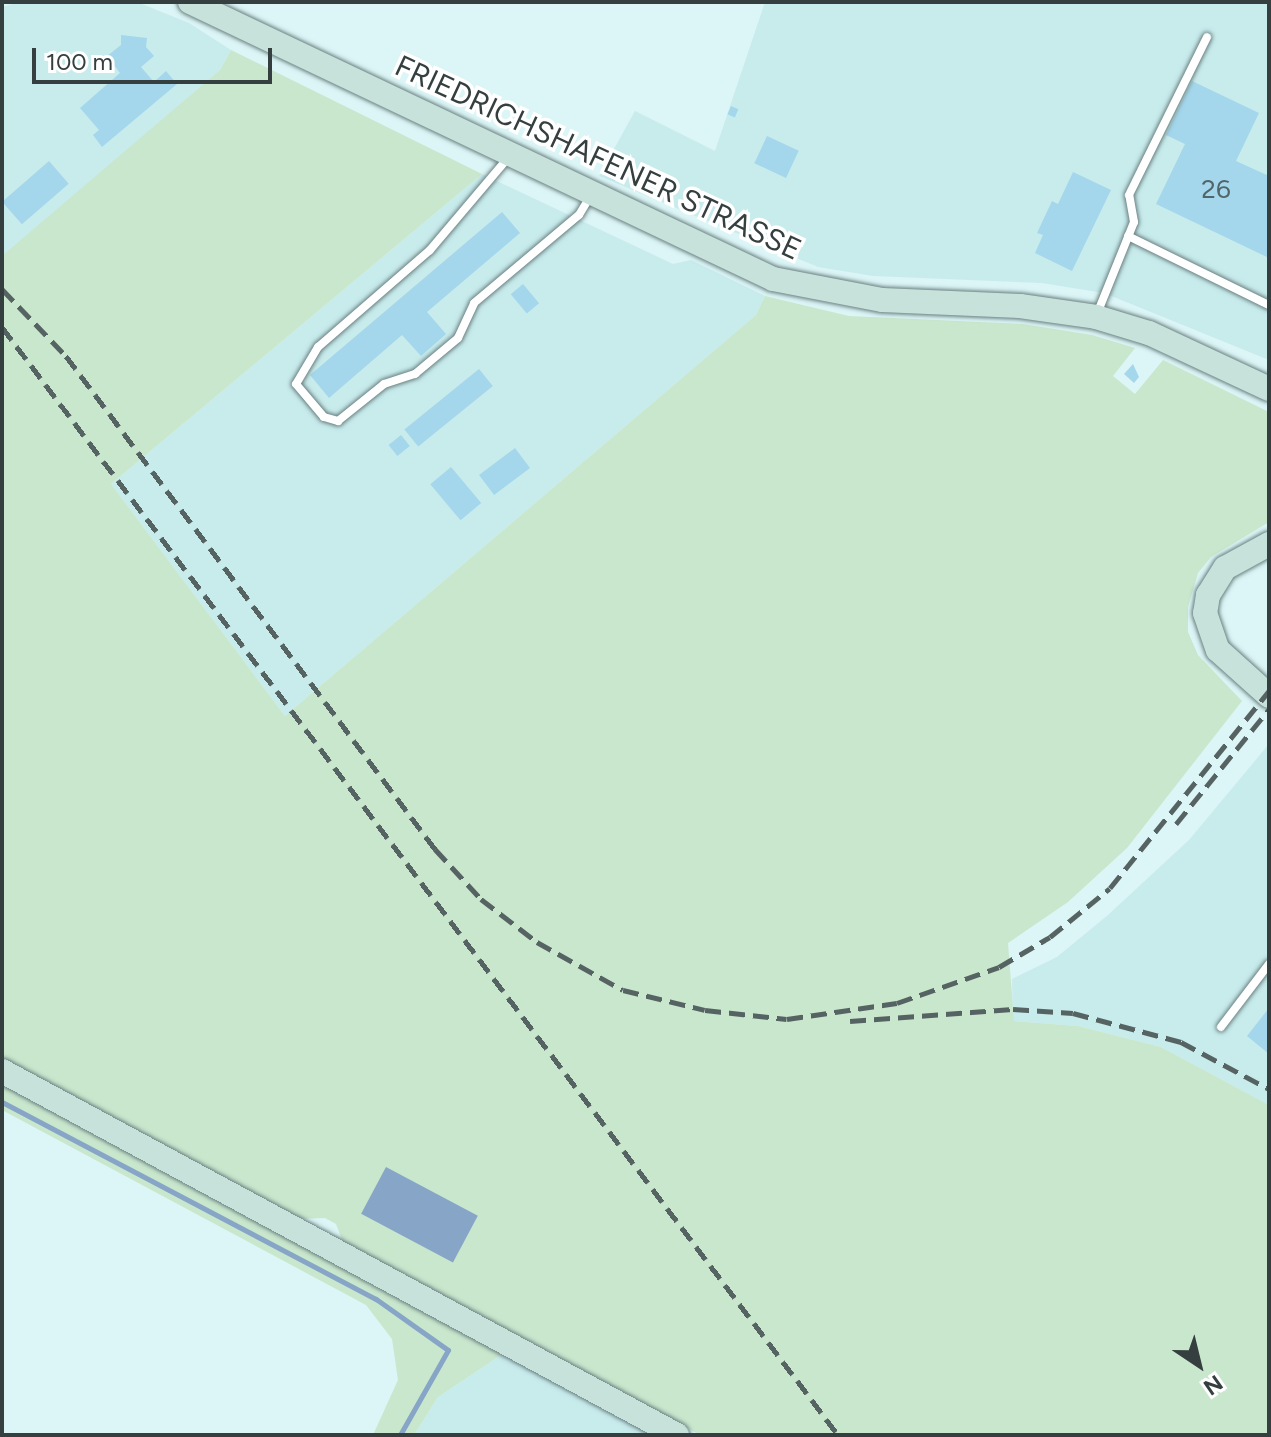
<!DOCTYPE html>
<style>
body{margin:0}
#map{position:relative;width:1271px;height:1437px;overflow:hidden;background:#dcf5f6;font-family:Figtree,sans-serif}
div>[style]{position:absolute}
.built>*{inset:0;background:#c8ebec}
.green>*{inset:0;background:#c9e7cd}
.water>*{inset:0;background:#86a5c7;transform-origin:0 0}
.stream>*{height:5px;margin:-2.5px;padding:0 2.5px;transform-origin:2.5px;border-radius:2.5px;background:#86a5c7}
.building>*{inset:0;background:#a4d7ec;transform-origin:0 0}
.roads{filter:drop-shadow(0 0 2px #6a8081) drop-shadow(0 0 2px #6a8081)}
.lane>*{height:8px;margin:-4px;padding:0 4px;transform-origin:4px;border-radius:4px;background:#fff}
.secondary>*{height:24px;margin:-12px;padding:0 12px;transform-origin:12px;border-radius:12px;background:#c7e2db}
.rail>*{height:5px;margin-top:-2.5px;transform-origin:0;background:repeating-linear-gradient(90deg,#566363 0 16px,transparent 0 24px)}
span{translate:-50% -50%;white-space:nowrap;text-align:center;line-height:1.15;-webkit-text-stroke:7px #fff;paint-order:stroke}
.number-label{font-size:26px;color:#51656a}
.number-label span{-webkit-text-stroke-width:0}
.street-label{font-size:30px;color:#353f3f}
.frame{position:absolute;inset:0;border:4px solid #353f3f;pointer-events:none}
.north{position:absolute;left:1159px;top:1325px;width:80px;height:80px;-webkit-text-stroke:6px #fff;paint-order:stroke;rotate:145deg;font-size:22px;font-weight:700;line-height:32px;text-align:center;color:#353f3f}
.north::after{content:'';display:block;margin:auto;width:28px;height:36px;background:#353f3f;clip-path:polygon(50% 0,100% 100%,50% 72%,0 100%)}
.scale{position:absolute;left:32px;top:48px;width:240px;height:36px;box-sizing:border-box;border:4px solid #353f3f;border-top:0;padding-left:10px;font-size:24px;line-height:28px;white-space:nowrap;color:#353f3f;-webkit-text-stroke:6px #fff;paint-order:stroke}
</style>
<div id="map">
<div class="built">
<i style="clip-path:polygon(20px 2px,137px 2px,189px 23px,231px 50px,220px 70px,4px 259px,2px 7px)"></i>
<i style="clip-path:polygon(765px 2px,1269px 2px,1269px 360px,1104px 293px,1042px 283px,873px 276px,818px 267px,599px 176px,635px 111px,715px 151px)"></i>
<i style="clip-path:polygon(482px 174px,673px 264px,691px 260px,765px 296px,756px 315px,285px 716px,111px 484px)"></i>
<i style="clip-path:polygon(1269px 744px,1269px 1105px,1161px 1047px,1078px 1026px,1013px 1021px,1012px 979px,1057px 957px,1108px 915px,1189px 840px)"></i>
<i style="clip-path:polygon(507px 1351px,665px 1435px,414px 1435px,438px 1397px)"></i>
</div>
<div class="green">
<i style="clip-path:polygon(231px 50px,482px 174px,111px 484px,285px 716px,756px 315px,765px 296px,849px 316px,1023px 324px,1092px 335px,1135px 348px,1113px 376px,1135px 394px,1163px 360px,1269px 412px,1269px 522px,1211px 557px,1198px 573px,1188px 607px,1188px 632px,1198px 655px,1242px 701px,1127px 848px,1068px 902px,1008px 943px,1014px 1021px,1078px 1026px,1161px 1047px,1269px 1105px,1269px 1435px,700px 1435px,344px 1245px,336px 1224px,325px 1218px,296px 1219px,2px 1061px,2px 256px,220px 70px)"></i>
<i style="clip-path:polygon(2px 1082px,507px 1351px,438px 1397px,414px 1435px,373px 1435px,398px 1380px,392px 1339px,366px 1305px,2px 1110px)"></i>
</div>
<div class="water">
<i style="left:386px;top:1167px;width:104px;height:53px;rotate:28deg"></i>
</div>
<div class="stream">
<i style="left:2px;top:1102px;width:423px;rotate:27.8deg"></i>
<i style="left:376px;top:1299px;width:88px;rotate:35.3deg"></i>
<i style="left:448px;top:1350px;width:98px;rotate:119.5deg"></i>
</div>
<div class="building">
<i style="clip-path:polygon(121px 35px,147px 38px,146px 47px,154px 56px,141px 67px,154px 82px,166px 71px,177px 84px,102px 147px,93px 135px,99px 130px,80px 108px,120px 73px,107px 56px,121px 45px)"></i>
<i style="clip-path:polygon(1192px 81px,1259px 113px,1236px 161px,1269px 176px,1269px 258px,1156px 204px,1185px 144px,1166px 135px)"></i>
<i style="left:731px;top:106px;width:8px;height:9px;rotate:23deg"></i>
<i style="left:767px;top:136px;width:35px;height:30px;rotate:25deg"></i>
<i style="left:49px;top:161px;width:30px;height:62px;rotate:49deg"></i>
<i style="left:607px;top:169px;width:13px;height:7px;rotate:27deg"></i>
<i style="clip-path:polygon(1073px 172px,1111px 190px,1072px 271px,1035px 253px,1043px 235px,1037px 233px,1052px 201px,1058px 204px)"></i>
<i style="clip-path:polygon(502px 212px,520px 233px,427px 312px,446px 334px,421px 356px,402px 335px,329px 398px,310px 375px)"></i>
<i style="left:523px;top:284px;width:25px;height:16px;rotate:50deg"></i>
<i style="clip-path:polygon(1133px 364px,1139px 377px,1134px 383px,1124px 374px)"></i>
<i style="left:479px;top:369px;width:22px;height:96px;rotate:51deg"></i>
<i style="left:401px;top:435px;width:14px;height:16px;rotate:51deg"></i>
<i style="left:515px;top:448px;width:25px;height:45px;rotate:53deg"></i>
<i style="left:451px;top:467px;width:47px;height:27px;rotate:50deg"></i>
<i style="clip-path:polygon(1269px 1008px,1269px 1054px,1247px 1036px)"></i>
</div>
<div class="roads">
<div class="lane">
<i style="left:508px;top:158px;width:121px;rotate:130.3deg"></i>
<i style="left:430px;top:250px;width:148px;rotate:139.1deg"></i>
<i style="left:318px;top:347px;width:43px;rotate:120.7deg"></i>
<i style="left:296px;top:384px;width:43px;rotate:49.7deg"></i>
<i style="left:324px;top:417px;width:15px;rotate:16deg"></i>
<i style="left:338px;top:421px;width:59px;rotate:-38.8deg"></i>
<i style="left:384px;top:384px;width:33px;rotate:-18deg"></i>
<i style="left:415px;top:374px;width:56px;rotate:-39.9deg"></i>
<i style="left:458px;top:338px;width:38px;rotate:-65deg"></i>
<i style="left:474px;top:303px;width:137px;rotate:-40deg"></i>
<i style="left:579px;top:215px;width:21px;rotate:-59deg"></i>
<i style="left:1128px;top:236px;width:157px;rotate:26.1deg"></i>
<i style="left:1097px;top:314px;width:99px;rotate:-68.1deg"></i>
<i style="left:1134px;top:222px;width:27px;rotate:-100deg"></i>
<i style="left:1129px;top:195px;width:176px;rotate:-63.7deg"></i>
<i style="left:1221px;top:1027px;width:79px;rotate:-52.7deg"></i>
</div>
<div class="secondary">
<i style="left:190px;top:2px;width:645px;rotate:25.41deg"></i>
<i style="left:773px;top:279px;width:111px;rotate:10.9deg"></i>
<i style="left:882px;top:300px;width:138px;rotate:2.5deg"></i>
<i style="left:1020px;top:306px;width:77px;rotate:8.2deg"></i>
<i style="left:1096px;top:317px;width:55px;rotate:16.8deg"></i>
<i style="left:1149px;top:333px;width:132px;rotate:25deg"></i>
<i style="left:1269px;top:544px;width:50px;rotate:151.4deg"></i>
<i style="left:1225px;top:568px;width:32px;rotate:122deg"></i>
<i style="left:1208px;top:595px;width:18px;rotate:99deg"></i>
<i style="left:1205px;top:613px;width:39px;rotate:71deg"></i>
<i style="left:1218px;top:650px;width:69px;rotate:42deg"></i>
<i style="left:2px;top:1071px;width:767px;rotate:28.34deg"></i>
</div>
</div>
<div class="rail">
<i style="left:2px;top:289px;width:93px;rotate:46.3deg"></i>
<i style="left:66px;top:356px;width:616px;rotate:53.19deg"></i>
<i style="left:435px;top:849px;width:68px;rotate:47.4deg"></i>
<i style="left:481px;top:899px;width:71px;rotate:37.5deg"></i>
<i style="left:537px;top:942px;width:98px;rotate:29.2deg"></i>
<i style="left:623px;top:990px;width:84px;rotate:13.7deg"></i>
<i style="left:705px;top:1010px;width:82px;rotate:6.3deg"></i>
<i style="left:787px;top:1019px;width:111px;rotate:-8.3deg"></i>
<i style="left:897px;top:1003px;width:108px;rotate:-19.4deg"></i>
<i style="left:999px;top:967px;width:59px;rotate:-30.5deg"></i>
<i style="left:1050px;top:937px;width:77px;rotate:-39.2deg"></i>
<i style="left:1110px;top:888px;width:253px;rotate:-51.1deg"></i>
<i style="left:2px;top:327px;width:1388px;rotate:52.96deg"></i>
<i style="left:1176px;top:824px;width:148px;rotate:-51deg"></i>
<i style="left:850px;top:1021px;width:163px;rotate:-4.2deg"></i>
<i style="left:1013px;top:1009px;width:60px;rotate:3.8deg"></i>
<i style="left:1073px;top:1013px;width:112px;rotate:15deg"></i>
<i style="left:1181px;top:1042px;width:100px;rotate:28.1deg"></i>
</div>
<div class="number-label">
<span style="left:1216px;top:190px">26</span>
</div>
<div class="street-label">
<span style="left:598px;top:158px;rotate:25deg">FRIEDRICHSHAFENER STRASSE</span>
</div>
<div class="frame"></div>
<div class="north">N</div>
<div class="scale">100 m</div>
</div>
